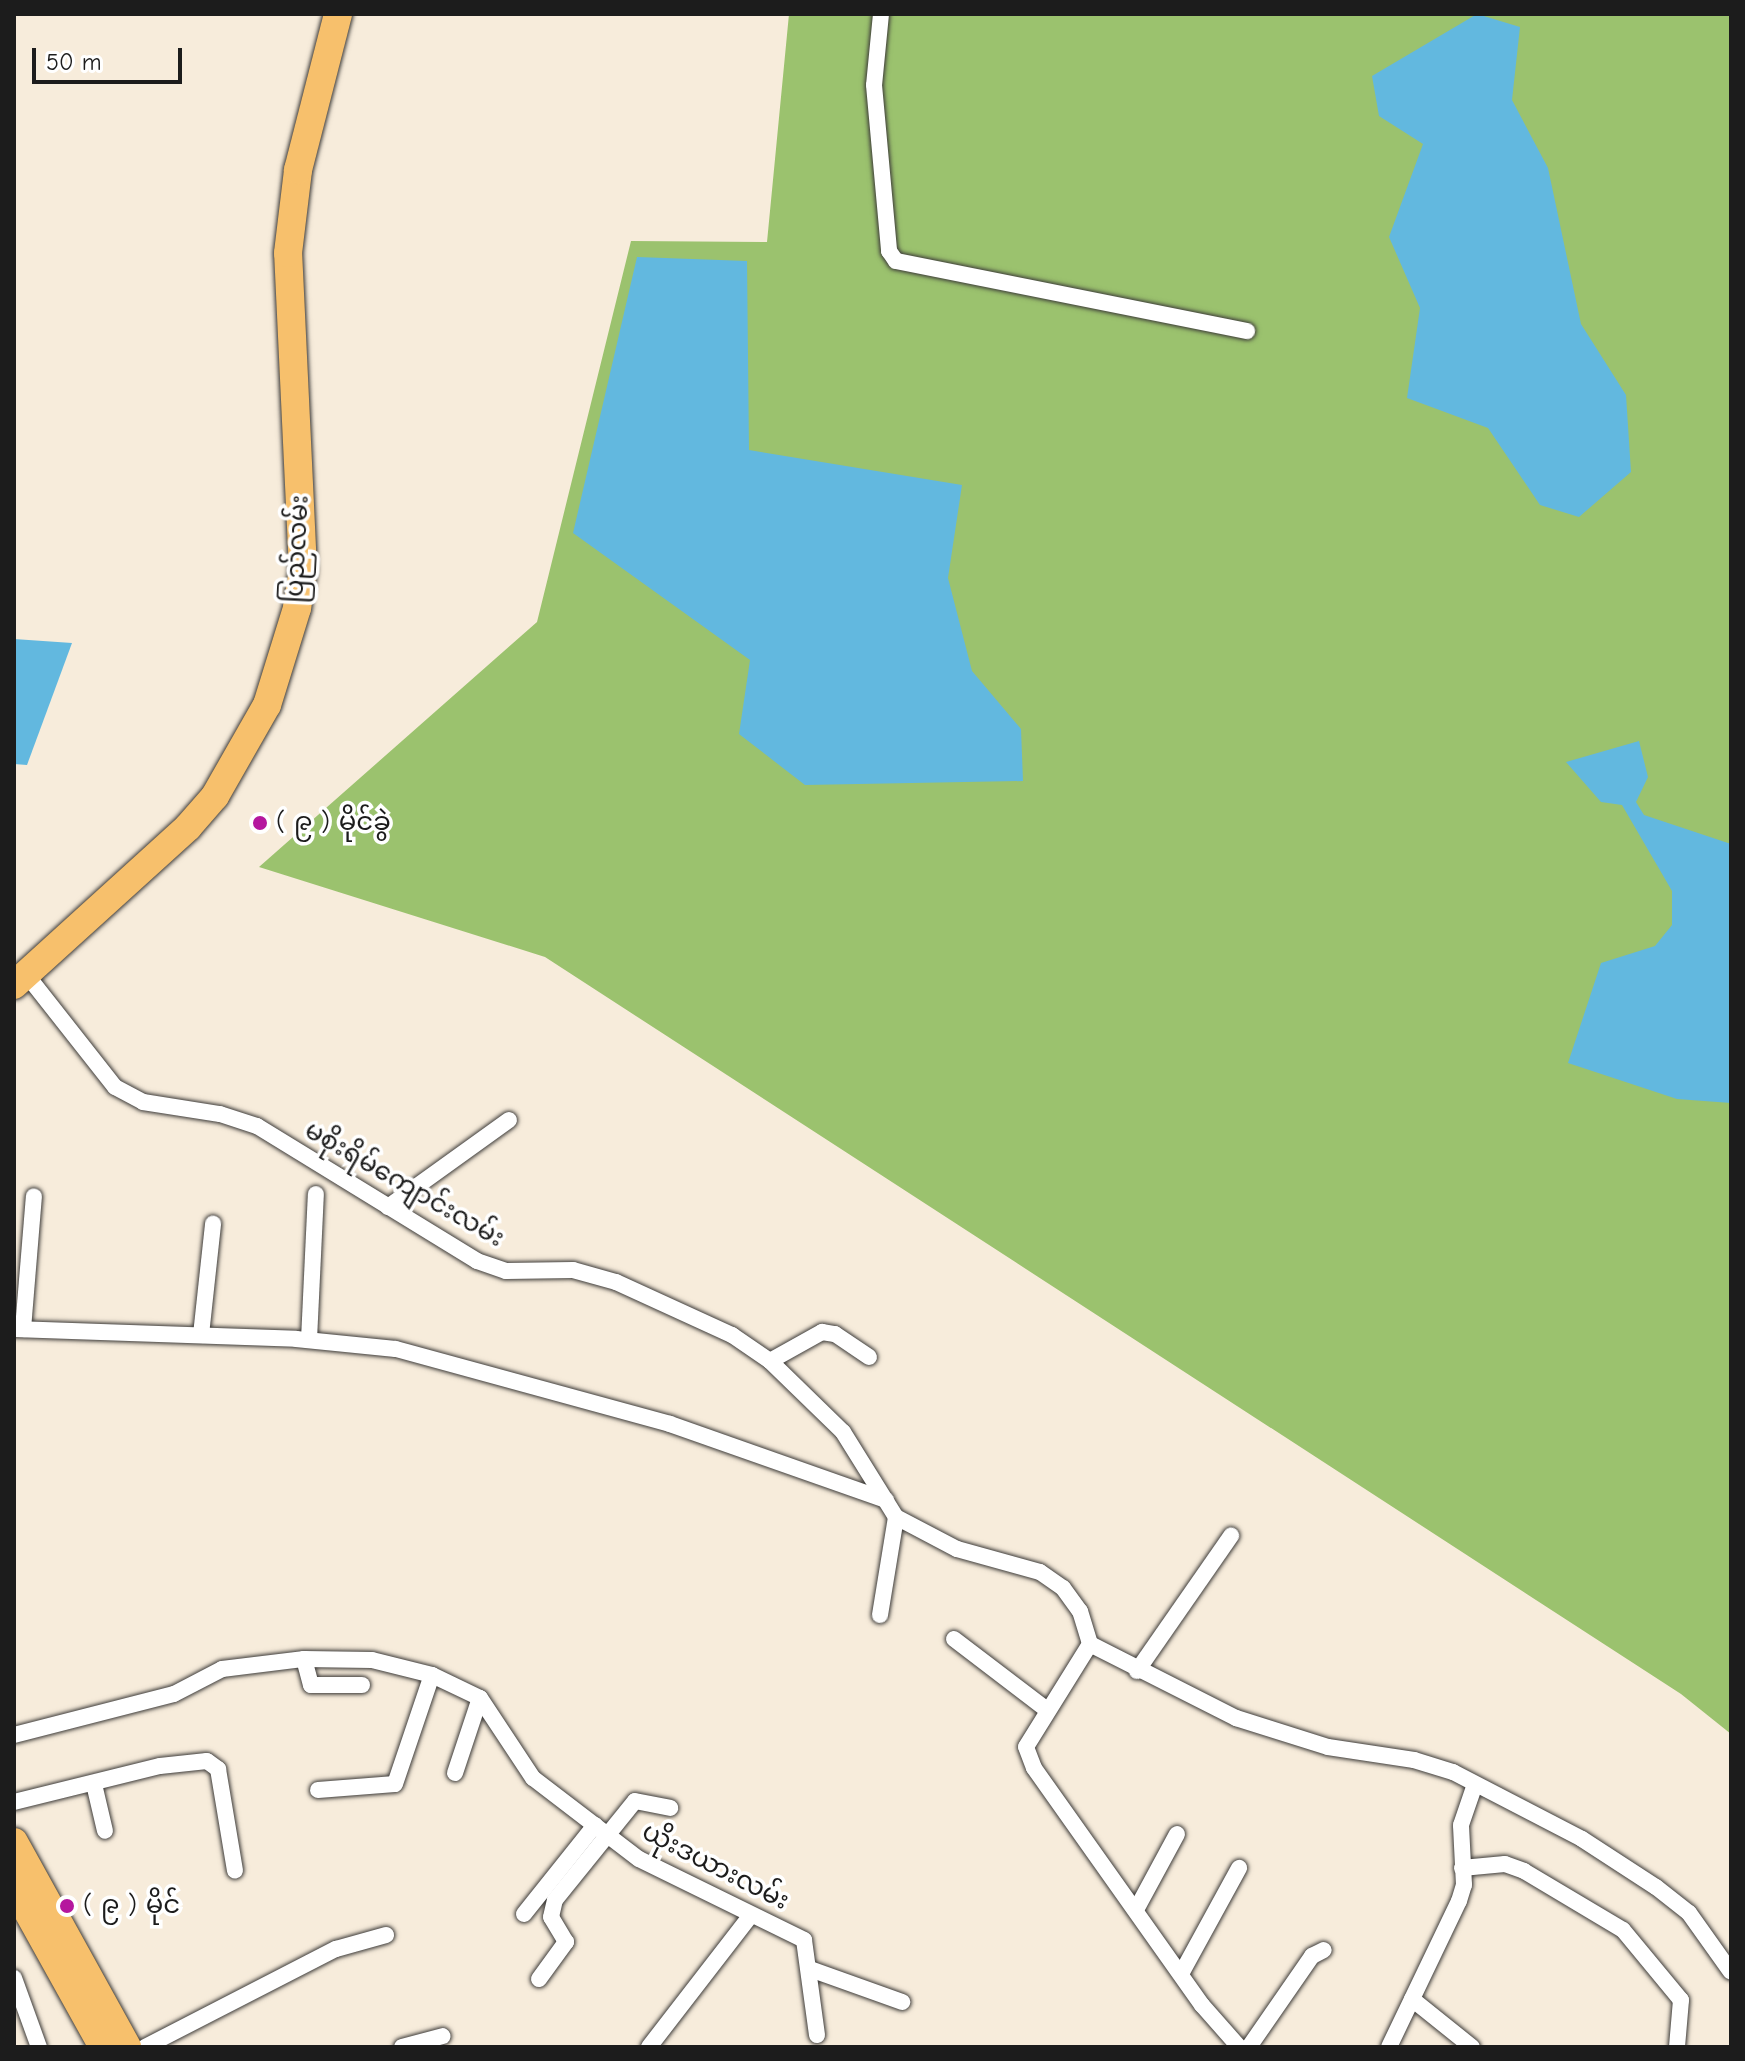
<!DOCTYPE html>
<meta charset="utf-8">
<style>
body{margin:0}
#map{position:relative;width:1745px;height:2061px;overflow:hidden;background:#f7ecdb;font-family:"Comic Neue","Noto Sans Myanmar",sans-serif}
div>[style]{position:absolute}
.green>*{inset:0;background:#9bc26e}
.water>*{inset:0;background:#62b8df}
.roads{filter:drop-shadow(0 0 2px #3d3b39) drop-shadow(0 0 2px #3d3b39)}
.minor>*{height:16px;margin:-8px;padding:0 8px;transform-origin:8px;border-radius:8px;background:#fff}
.trunk>*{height:28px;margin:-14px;padding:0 14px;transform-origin:14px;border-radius:14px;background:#f7c06c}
.dots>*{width:22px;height:22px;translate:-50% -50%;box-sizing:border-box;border:4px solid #fff;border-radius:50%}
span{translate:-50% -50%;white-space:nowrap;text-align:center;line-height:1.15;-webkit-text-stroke:7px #fff;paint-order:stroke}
.street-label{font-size:26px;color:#1c1c1c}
.poi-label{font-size:26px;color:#1c1c1c}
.left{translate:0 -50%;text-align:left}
.frame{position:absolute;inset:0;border:16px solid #1c1c1c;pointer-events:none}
.scale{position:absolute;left:32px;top:48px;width:150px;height:36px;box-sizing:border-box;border:4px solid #1c1c1c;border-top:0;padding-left:10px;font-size:24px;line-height:28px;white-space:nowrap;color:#1c1c1c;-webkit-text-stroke:6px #fff;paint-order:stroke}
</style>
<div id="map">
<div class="green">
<i style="clip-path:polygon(789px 14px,1731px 14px,1731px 1734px,1681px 1694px,545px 957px,259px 867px,537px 622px,631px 241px,767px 242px)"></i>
</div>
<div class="water">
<i style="clip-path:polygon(1477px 14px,1520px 27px,1512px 100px,1548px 168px,1581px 324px,1626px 395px,1631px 472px,1579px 517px,1540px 505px,1488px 428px,1407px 398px,1420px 308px,1389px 237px,1423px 144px,1379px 116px,1372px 76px)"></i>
<i style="clip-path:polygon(637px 257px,747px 261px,749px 450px,962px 485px,948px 578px,972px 671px,1021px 729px,1023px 781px,805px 785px,739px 734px,750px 660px,573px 533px)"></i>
<i style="clip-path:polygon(14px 639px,72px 643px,27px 765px,14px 764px)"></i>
<i style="clip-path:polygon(1639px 741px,1648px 777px,1636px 802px,1644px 815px,1731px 844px,1731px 1103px,1677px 1099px,1568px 1063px,1601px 963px,1655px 946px,1672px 925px,1672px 891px,1622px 805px,1601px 802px,1566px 762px)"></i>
</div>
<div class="roads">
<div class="minor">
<i style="left:881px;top:14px;width:71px;rotate:95.6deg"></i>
<i style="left:874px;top:85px;width:167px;rotate:84.8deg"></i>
<i style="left:889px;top:251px;width:12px;rotate:55deg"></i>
<i style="left:896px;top:261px;width:358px;rotate:11.3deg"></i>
<i style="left:26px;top:974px;width:144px;rotate:51.8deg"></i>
<i style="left:115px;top:1087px;width:32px;rotate:28deg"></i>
<i style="left:143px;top:1102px;width:78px;rotate:8.9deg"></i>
<i style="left:220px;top:1114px;width:39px;rotate:18deg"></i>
<i style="left:257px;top:1126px;width:258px;rotate:31.5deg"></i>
<i style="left:477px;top:1261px;width:31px;rotate:19deg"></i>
<i style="left:506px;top:1271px;width:67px;rotate:-0.9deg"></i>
<i style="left:573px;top:1270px;width:45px;rotate:15.6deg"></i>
<i style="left:616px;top:1282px;width:128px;rotate:24.6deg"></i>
<i style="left:732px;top:1335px;width:46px;rotate:34.4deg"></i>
<i style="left:770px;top:1361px;width:102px;rotate:44.2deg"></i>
<i style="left:843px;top:1432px;width:100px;rotate:58.1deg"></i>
<i style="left:896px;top:1517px;width:69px;rotate:27.7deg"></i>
<i style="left:957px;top:1549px;width:86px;rotate:15.5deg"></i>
<i style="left:1040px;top:1572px;width:28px;rotate:35deg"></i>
<i style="left:1063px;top:1588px;width:29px;rotate:54deg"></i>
<i style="left:1080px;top:1611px;width:34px;rotate:73deg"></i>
<i style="left:1090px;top:1644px;width:164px;rotate:26.9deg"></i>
<i style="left:1236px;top:1718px;width:96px;rotate:17.5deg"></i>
<i style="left:1328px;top:1747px;width:87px;rotate:8.6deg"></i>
<i style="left:1414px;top:1760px;width:41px;rotate:17.1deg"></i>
<i style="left:1453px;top:1772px;width:145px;rotate:27.4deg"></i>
<i style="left:1582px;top:1839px;width:88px;rotate:33deg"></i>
<i style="left:1656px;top:1887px;width:42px;rotate:38.2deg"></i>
<i style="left:1689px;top:1913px;width:72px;rotate:54.6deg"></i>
<i style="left:388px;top:1207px;width:149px;rotate:-35.7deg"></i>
<i style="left:14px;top:1329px;width:282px;rotate:2deg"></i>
<i style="left:296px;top:1339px;width:100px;rotate:5.7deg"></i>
<i style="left:396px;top:1349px;width:284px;rotate:15.3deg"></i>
<i style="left:670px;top:1424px;width:229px;rotate:19.4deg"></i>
<i style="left:23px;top:1329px;width:133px;rotate:-85.3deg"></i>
<i style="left:201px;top:1335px;width:112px;rotate:-83.8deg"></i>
<i style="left:309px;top:1340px;width:146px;rotate:-87.3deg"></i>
<i style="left:770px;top:1361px;width:60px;rotate:-29.1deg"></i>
<i style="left:822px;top:1332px;width:13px;rotate:9deg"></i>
<i style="left:835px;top:1334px;width:41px;rotate:34.1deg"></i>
<i style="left:880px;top:1615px;width:99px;rotate:-80.7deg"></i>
<i style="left:954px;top:1639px;width:116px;rotate:37.3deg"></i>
<i style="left:1090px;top:1644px;width:121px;rotate:121.9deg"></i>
<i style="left:1026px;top:1747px;width:22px;rotate:69deg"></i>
<i style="left:1034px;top:1768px;width:291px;rotate:54.7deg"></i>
<i style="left:1202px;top:2005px;width:56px;rotate:48.6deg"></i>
<i style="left:304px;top:1659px;width:27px;rotate:75deg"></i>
<i style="left:311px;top:1685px;width:51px"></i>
<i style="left:1137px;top:1671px;width:165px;rotate:-55.2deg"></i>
<i style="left:14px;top:1735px;width:165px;rotate:-14.4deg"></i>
<i style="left:174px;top:1694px;width:54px;rotate:-27.5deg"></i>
<i style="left:222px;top:1669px;width:83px;rotate:-7deg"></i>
<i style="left:304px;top:1659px;width:68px;rotate:0.8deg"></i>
<i style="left:372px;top:1660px;width:62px;rotate:14deg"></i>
<i style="left:432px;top:1675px;width:53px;rotate:25.6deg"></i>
<i style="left:480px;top:1698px;width:96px;rotate:56.5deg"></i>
<i style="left:533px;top:1778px;width:133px;rotate:37.4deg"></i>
<i style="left:639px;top:1859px;width:184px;rotate:26.1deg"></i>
<i style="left:804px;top:1940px;width:96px;rotate:82.2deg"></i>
<i style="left:455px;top:1773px;width:79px;rotate:-71.6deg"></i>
<i style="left:94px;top:1784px;width:48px;rotate:76.8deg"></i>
<i style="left:318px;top:1790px;width:77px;rotate:-4.5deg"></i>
<i style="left:395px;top:1784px;width:115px;rotate:-71.3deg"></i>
<i style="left:14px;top:1802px;width:150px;rotate:-13.9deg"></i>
<i style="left:160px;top:1766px;width:47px;rotate:-6.1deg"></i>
<i style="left:207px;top:1761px;width:14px;rotate:36deg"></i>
<i style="left:218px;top:1769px;width:103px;rotate:80.5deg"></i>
<i style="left:1462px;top:1868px;width:43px;rotate:-5.3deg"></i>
<i style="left:1505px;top:1864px;width:20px;rotate:20deg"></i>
<i style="left:1524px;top:1871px;width:115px;rotate:30.8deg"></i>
<i style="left:1623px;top:1930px;width:91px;rotate:50.4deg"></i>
<i style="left:1681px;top:2000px;width:47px;rotate:94.9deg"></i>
<i style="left:1137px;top:1908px;width:84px;rotate:-61.6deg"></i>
<i style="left:524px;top:1914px;width:114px;rotate:-51.4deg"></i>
<i style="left:810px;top:1969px;width:98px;rotate:19.7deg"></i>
<i style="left:1181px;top:1974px;width:121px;rotate:-61.3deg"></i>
<i style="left:14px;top:1978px;width:73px;rotate:70.1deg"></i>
<i style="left:539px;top:1979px;width:46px;rotate:-53.9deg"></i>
<i style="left:566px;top:1942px;width:29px;rotate:-121deg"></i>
<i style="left:551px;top:1917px;width:17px;rotate:-77deg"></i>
<i style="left:555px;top:1900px;width:127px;rotate:-51.1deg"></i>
<i style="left:635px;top:1801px;width:36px;rotate:11deg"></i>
<i style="left:1412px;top:1999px;width:77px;rotate:38.7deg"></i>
<i style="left:145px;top:2047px;width:215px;rotate:-27.2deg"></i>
<i style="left:336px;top:1949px;width:52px;rotate:-15.6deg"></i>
<i style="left:402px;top:2047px;width:42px;rotate:-15deg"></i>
<i style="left:649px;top:2047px;width:167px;rotate:-52.3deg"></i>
<i style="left:1249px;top:2047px;width:111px;rotate:-55.3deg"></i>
<i style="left:1312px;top:1956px;width:13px;rotate:-27deg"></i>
<i style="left:1389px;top:2047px;width:162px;rotate:-64.4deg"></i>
<i style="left:1459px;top:1901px;width:17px;rotate:-73deg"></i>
<i style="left:1464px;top:1885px;width:60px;rotate:-92.9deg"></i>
<i style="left:1461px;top:1825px;width:43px;rotate:-71.1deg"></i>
</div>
<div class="trunk">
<i style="left:14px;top:985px;width:235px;rotate:-42.2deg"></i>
<i style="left:188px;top:827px;width:41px;rotate:-48.9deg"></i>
<i style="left:215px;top:796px;width:105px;rotate:-60.3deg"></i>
<i style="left:267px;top:705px;width:102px;rotate:-72.8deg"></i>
<i style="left:297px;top:608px;width:39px;rotate:-81deg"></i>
<i style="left:303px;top:569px;width:316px;rotate:-92.7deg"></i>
<i style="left:288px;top:253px;width:84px;rotate:-83.1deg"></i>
<i style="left:298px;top:170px;width:161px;rotate:-75.6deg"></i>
<i style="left:14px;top:1842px;width:234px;rotate:61.1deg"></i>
<i style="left:14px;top:1887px;width:183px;rotate:60.9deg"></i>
</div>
</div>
<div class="dots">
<i style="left:260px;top:823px;background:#b5179e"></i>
<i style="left:67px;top:1906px;background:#b5179e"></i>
</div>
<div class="street-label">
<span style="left:298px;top:549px;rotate:-87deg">ပြည်လမ်း</span>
<span style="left:404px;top:1185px;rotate:30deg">မစိုးရိမ်ကျောင်းလမ်း</span>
<span style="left:715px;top:1867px;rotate:27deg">ယိုးဒယားလမ်း</span>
</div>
<div class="poi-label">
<span class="left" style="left:276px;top:823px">( ၉ ) မိုင်ခွဲ</span>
<span class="left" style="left:83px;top:1906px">( ၉ ) မိုင်</span>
</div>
<div class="frame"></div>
<div class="scale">50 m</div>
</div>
